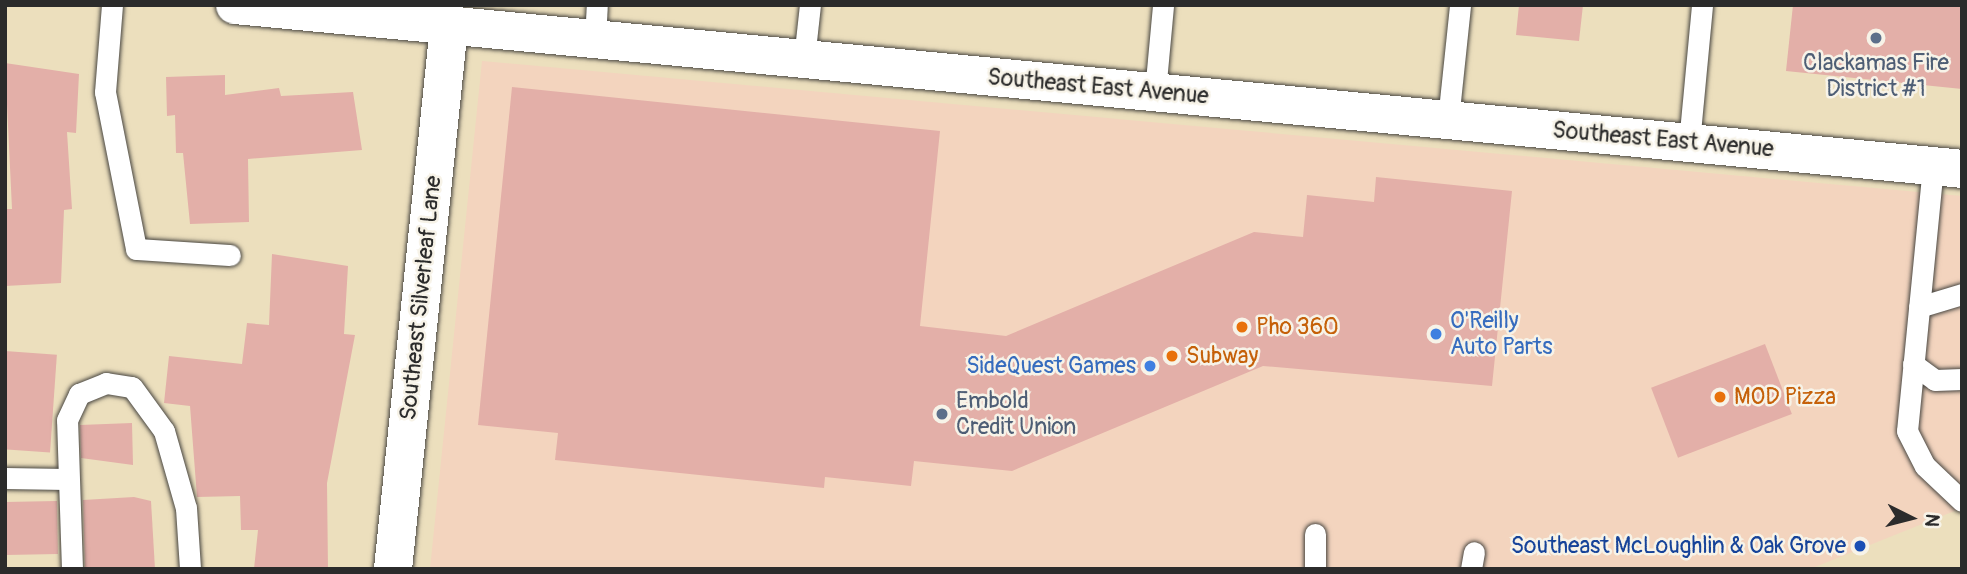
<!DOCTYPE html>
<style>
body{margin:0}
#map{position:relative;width:1967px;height:574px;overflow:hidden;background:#ecdfbd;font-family:Pangolin,sans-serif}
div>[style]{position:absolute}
.built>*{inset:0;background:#f3d4be}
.building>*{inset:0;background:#e3afa8;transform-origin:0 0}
.roads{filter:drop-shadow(0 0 2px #484641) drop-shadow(0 0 2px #484641)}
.service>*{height:21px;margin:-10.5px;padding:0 10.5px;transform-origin:10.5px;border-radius:10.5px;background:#fff}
.minor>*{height:38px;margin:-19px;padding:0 19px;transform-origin:19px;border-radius:19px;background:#fff}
.dots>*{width:19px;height:19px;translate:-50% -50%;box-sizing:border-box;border:4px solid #f7f3e8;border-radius:50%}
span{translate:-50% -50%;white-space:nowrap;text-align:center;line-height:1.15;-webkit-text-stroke:5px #f7f3e8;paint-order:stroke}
.service-label{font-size:23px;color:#4e5e75}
.left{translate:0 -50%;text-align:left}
.street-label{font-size:23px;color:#2b2b2b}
.shop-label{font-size:23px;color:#366cbe}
.right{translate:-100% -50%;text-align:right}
.food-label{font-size:23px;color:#c56008}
.transit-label{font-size:23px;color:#164399}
.frame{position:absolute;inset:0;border:7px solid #2b2b2b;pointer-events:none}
.north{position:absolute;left:1876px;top:483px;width:70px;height:70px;-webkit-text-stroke:5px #f7f3e8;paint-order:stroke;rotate:96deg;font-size:19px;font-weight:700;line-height:28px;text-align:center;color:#2b2b2b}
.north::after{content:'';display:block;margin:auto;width:24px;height:32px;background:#2b2b2b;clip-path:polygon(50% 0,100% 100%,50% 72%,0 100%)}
</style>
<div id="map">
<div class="built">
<i style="clip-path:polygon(482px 61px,1962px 196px,1962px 508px,1810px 569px,430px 569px)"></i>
</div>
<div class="building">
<i style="clip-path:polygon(1519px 5px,1583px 5px,1579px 41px,1516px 35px)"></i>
<i style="clip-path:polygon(1793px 5px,1962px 5px,1962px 89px,1786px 71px)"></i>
<i style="clip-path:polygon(5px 63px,79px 74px,76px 133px,67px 132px,72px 209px,64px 210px,61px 283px,5px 286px,5px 209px,12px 209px)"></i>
<i style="clip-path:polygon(225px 75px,225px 95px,279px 88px,281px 96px,353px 92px,362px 150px,248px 159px,249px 222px,190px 224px,183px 153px,176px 153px,175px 115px,167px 116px,166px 77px)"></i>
<i style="clip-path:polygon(512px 87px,940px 131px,920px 326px,1006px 336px,1254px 232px,1303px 237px,1307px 195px,1374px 202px,1376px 177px,1512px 191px,1492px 386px,1263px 366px,1012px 471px,914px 461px,911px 486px,825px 477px,824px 488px,555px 460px,558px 433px,478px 425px)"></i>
<i style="clip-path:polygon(272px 254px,348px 266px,344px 334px,355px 335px,327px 483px,328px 569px,254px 569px,258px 530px,241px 530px,240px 496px,197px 497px,190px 406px,164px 403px,169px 356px,242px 364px,247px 323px,269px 325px)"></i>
<i style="left:1765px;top:344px;width:75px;height:122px;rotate:69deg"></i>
<i style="left:5px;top:351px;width:52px;height:98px;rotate:4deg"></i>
<i style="clip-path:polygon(132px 423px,133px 465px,81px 458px,80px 425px)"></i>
<i style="clip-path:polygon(134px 497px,151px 501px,155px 569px,85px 569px,83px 500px)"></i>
<i style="left:57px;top:501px;width:53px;height:52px;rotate:89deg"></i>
</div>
<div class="roads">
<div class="service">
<i style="left:112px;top:5px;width:87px;rotate:94.6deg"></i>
<i style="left:105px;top:92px;width:160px;rotate:78.8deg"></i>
<i style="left:136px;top:249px;width:94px;rotate:3.7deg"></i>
<i style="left:595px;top:40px;width:35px;rotate:-87deg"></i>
<i style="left:804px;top:59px;width:54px;rotate:-83.7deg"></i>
<i style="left:1155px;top:92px;width:87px;rotate:-84.7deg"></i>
<i style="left:1448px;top:120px;width:116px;rotate:-84deg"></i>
<i style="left:1689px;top:143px;width:139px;rotate:-84.6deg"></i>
<i style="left:1933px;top:166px;width:266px;rotate:95.6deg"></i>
<i style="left:1907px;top:431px;width:39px;rotate:63deg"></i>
<i style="left:1925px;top:466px;width:51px;rotate:43.4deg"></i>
<i style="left:1919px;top:307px;width:45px;rotate:-16.8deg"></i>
<i style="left:1913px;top:364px;width:27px;rotate:36deg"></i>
<i style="left:1935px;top:380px;width:27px;rotate:-2deg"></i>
<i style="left:5px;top:478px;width:61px;rotate:0.9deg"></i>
<i style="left:72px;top:569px;width:149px;rotate:-91.9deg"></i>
<i style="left:67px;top:420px;width:29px;rotate:-65deg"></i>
<i style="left:79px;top:394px;width:29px;rotate:-22deg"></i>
<i style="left:106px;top:383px;width:26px;rotate:9deg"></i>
<i style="left:132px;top:387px;width:54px;rotate:54deg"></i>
<i style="left:164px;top:431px;width:80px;rotate:74.1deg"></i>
<i style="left:186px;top:508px;width:61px;rotate:86.2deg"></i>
<i style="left:1315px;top:569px;width:35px;rotate:-90deg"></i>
<i style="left:1471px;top:569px;width:17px;rotate:-80deg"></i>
</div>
<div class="minor">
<i style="left:235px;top:5px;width:1735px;rotate:5.42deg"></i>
<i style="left:393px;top:569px;width:546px;rotate:-84.11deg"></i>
</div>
</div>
<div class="dots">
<i style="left:1876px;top:38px;background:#5c6f8a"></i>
<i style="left:1242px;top:327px;background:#e8710a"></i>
<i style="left:1436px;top:334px;background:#3f7fe0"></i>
<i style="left:1172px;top:356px;background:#e8710a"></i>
<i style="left:1150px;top:366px;background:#3f7fe0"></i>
<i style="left:1720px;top:397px;background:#e8710a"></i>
<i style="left:942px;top:414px;background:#5c6f8a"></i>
<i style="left:1860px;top:546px;background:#1a4fb4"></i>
</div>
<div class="service-label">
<span style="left:1876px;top:76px">Clackamas Fire<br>District #1</span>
<span class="left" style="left:956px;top:414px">Embold<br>Credit Union</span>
</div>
<div class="street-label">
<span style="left:1098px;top:87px;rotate:5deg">Southeast East Avenue</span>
<span style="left:1663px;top:140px;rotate:5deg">Southeast East Avenue</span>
<span style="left:421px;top:298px;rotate:-84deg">Southeast Silverleaf Lane</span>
</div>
<div class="shop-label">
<span class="left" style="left:1450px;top:334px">O'Reilly<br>Auto Parts</span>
<span class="right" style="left:1136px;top:366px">SideQuest Games</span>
</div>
<div class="food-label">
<span class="left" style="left:1256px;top:327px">Pho 360</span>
<span class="left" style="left:1186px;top:356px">Subway</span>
<span class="left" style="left:1734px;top:397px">MOD Pizza</span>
</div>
<div class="transit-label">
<span class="right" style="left:1846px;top:546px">Southeast McLoughlin &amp; Oak Grove</span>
</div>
<div class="frame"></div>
<div class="north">N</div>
</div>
